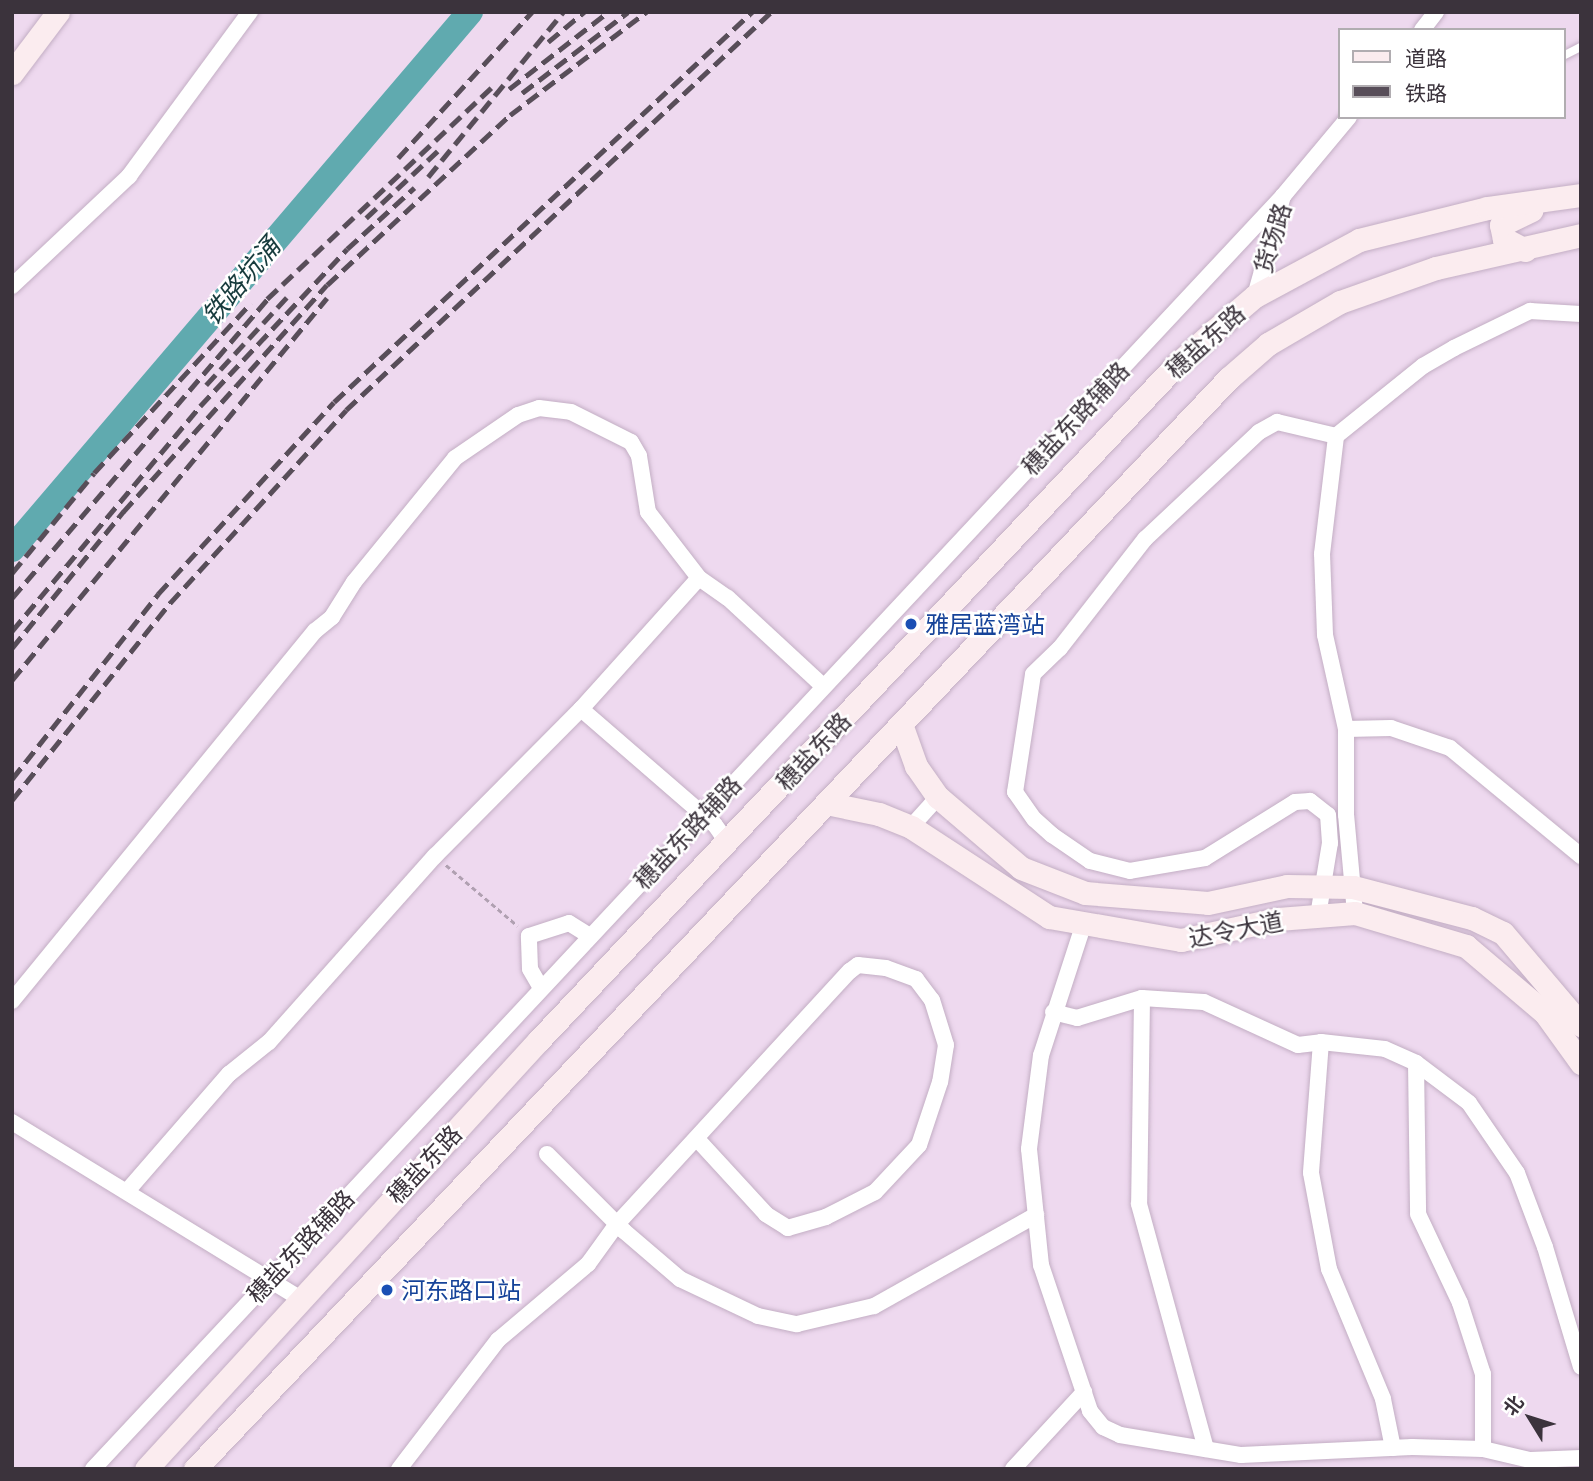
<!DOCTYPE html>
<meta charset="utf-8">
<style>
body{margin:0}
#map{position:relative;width:1593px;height:1481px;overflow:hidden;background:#eed9ef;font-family:"Golos Text","Noto Sans SC",sans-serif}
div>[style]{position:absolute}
.river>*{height:26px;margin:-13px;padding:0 13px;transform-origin:13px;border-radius:13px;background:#60aaaf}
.path>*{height:2.5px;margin-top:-1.25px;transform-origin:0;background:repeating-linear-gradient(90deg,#b0a0b1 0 5px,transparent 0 8.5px)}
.roads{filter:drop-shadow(0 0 2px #c3aec4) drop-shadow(0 0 2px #c3aec4)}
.lane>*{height:8px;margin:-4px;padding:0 4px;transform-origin:4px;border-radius:4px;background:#fff}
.street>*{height:16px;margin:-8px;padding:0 8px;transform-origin:8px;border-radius:8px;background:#fff}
.secondary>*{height:23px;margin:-11.5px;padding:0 11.5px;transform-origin:11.5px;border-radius:11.5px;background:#fbecef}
.rail>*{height:4.5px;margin-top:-2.25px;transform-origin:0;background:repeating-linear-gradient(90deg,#584e59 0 14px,transparent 0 21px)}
.dots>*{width:19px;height:19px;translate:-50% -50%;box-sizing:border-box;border:4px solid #fff;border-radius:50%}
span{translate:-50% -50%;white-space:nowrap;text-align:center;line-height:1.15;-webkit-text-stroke:5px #fff;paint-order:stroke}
.street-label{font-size:24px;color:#3b333c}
.transit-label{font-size:24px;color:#164399}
.left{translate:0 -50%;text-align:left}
.water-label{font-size:26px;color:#173b3d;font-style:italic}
.frame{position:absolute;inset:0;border:14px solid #3b333c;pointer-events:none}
.legend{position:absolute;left:1338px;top:28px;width:228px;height:91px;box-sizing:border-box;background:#fff;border:2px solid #b1adb1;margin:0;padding:9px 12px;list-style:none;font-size:21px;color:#3b333c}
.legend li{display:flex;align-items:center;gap:14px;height:35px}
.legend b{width:35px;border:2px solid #b1adb1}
.north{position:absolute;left:1495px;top:1383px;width:70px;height:70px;-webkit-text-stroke:5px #fff;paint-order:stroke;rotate:308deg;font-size:19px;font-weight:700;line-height:28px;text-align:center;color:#3b333c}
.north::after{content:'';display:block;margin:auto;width:24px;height:32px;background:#3b333c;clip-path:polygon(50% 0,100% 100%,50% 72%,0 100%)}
</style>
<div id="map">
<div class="river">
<i style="left:12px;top:549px;width:706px;rotate:-49.54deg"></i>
</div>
<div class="path">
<i style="left:446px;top:865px;width:94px;rotate:40.3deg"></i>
</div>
<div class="roads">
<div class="lane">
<i style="left:1563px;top:56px;width:20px;rotate:-27deg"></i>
</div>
<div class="street">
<i style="left:1422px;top:30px;width:23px;rotate:-52deg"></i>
<i style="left:12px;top:286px;width:161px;rotate:-43.2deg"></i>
<i style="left:129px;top:176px;width:204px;rotate:-53.6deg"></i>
<i style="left:1255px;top:296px;width:104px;rotate:-74.4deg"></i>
<i style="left:1283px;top:196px;width:103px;rotate:-50.1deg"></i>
<i style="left:581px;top:709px;width:177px;rotate:40.9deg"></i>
<i style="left:715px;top:825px;width:21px;rotate:55deg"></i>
<i style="left:1346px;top:729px;width:45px;rotate:-1.3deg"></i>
<i style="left:1391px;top:728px;width:62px;rotate:18.7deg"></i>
<i style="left:1450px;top:748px;width:170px;rotate:39.5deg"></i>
<i style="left:911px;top:827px;width:40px;rotate:-48deg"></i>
<i style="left:1355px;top:913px;width:98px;rotate:-95.2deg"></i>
<i style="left:1346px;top:815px;width:86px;rotate:-90deg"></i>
<i style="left:1346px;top:729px;width:96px;rotate:-102.6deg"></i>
<i style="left:1325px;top:635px;width:81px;rotate:-92.1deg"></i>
<i style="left:1322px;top:554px;width:119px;rotate:-83.2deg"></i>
<i style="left:1336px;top:436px;width:112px;rotate:-38.8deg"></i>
<i style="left:1423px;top:366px;width:36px;rotate:-30deg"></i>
<i style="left:1454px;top:348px;width:85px;rotate:-26deg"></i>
<i style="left:1530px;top:311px;width:51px;rotate:3.4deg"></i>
<i style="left:1318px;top:916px;width:74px;rotate:-80.7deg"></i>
<i style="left:1330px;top:843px;width:28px;rotate:-94deg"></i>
<i style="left:1328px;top:815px;width:23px;rotate:-142deg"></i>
<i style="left:1310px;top:801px;width:15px;rotate:176deg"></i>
<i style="left:1295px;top:802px;width:106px;rotate:148.1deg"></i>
<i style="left:1205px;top:858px;width:76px;rotate:170.2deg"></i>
<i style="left:1130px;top:871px;width:41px;rotate:-166deg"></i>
<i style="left:1090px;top:861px;width:46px;rotate:-145.6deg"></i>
<i style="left:1052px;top:835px;width:24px;rotate:-138deg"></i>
<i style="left:1034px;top:819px;width:33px;rotate:-125deg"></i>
<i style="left:1015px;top:792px;width:119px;rotate:-81.3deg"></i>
<i style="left:1033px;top:674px;width:37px;rotate:-44deg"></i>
<i style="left:1060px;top:648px;width:138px;rotate:-52.1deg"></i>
<i style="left:1145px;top:539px;width:156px;rotate:-43.2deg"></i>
<i style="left:1259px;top:432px;width:21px;rotate:-29deg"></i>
<i style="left:1277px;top:422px;width:61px;rotate:13.3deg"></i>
<i style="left:1084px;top:923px;width:139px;rotate:108deg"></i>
<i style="left:1041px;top:1055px;width:95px;rotate:97.3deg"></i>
<i style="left:1029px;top:1149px;width:117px;rotate:84.1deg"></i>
<i style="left:1041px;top:1265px;width:154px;rotate:71.4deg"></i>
<i style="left:1090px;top:1411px;width:21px;rotate:51deg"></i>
<i style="left:1103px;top:1427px;width:19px;rotate:25deg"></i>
<i style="left:1120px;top:1435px;width:123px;rotate:9.4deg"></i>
<i style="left:1241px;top:1455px;width:171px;rotate:-2.7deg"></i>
<i style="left:1412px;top:1447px;width:71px;rotate:1.6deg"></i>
<i style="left:1483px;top:1449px;width:48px;rotate:13.2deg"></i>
<i style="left:1530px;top:1460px;width:51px;rotate:-2.2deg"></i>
<i style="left:541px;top:988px;width:22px;rotate:-120deg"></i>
<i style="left:530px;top:969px;width:33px;rotate:-92deg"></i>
<i style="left:529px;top:936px;width:42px;rotate:-18deg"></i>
<i style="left:569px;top:923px;width:25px;rotate:32deg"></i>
<i style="left:1142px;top:998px;width:206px;rotate:90.8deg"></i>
<i style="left:1139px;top:1204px;width:254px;rotate:74.7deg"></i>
<i style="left:12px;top:1001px;width:478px;rotate:-50.7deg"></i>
<i style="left:315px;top:631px;width:22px;rotate:-39deg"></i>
<i style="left:332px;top:617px;width:41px;rotate:-57.8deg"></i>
<i style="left:354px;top:582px;width:160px;rotate:-50.8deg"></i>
<i style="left:455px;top:458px;width:76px;rotate:-34.3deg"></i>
<i style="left:518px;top:415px;width:22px;rotate:-18deg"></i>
<i style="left:539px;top:408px;width:32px;rotate:7deg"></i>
<i style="left:571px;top:412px;width:67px;rotate:26.6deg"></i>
<i style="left:631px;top:442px;width:16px;rotate:60deg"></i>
<i style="left:639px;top:456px;width:57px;rotate:80.9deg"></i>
<i style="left:648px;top:512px;width:83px;rotate:52.3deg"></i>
<i style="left:699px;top:578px;width:35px;rotate:35deg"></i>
<i style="left:728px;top:598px;width:129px;rotate:42.8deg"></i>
<i style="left:1053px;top:1012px;width:25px;rotate:14deg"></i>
<i style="left:1077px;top:1018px;width:68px;rotate:-17.1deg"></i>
<i style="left:1142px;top:998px;width:62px;rotate:3.7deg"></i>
<i style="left:1204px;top:1002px;width:103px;rotate:24.6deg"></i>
<i style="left:1298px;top:1045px;width:23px;rotate:-7deg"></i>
<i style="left:1321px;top:1042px;width:64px;rotate:6.2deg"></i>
<i style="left:1385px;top:1049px;width:34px;rotate:24deg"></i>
<i style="left:1416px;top:1063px;width:66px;rotate:37deg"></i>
<i style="left:1469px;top:1103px;width:85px;rotate:55.6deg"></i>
<i style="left:1517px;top:1173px;width:79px;rotate:69.3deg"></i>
<i style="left:1545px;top:1247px;width:125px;rotate:73.3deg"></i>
<i style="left:1321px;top:1042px;width:131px;rotate:94.4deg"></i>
<i style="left:1311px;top:1173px;width:98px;rotate:79.4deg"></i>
<i style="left:1329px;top:1269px;width:141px;rotate:67.4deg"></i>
<i style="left:1383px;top:1399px;width:50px;rotate:78.5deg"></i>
<i style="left:1416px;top:1063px;width:151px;rotate:89.2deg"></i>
<i style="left:1418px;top:1214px;width:98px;rotate:64.7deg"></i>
<i style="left:1460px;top:1303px;width:75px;rotate:72.1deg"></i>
<i style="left:1483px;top:1374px;width:75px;rotate:90deg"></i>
<i style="left:12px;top:1122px;width:337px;rotate:31.5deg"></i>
<i style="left:547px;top:1154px;width:109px;rotate:45deg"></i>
<i style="left:624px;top:1231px;width:74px;rotate:40.6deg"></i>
<i style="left:680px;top:1279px;width:86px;rotate:25.4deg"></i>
<i style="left:758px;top:1316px;width:40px;rotate:12deg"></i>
<i style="left:797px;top:1324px;width:79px;rotate:-13.2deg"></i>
<i style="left:874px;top:1306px;width:186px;rotate:-29.3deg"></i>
<i style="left:128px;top:1190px;width:154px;rotate:-49deg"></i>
<i style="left:229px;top:1074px;width:51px;rotate:-38.7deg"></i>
<i style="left:269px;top:1042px;width:249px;rotate:-48.3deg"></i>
<i style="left:435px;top:856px;width:207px;rotate:-45.2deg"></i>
<i style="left:581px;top:709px;width:176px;rotate:-48deg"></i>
<i style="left:93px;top:1469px;width:1743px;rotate:-46.93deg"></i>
<i style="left:399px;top:1469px;width:163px;rotate:-52.5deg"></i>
<i style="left:498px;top:1340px;width:118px;rotate:-40.2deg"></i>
<i style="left:588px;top:1264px;width:49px;rotate:-54.1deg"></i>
<i style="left:617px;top:1224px;width:344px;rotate:-47.4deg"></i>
<i style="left:850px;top:971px;width:10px;rotate:-37deg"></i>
<i style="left:858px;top:965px;width:28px;rotate:6deg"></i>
<i style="left:886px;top:968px;width:32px;rotate:20deg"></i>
<i style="left:916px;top:979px;width:26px;rotate:53deg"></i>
<i style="left:932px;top:1000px;width:47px;rotate:72.7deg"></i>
<i style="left:946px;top:1045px;width:37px;rotate:99deg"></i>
<i style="left:940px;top:1082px;width:66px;rotate:108.4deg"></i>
<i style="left:919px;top:1145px;width:64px;rotate:133.1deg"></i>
<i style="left:875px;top:1192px;width:55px;rotate:153deg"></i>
<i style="left:826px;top:1217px;width:40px;rotate:164deg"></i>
<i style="left:788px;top:1228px;width:26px;rotate:-148deg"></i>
<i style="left:766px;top:1214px;width:100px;rotate:-132.6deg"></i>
<i style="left:1013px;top:1469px;width:105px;rotate:-47.3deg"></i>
</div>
<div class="secondary">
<i style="left:12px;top:73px;width:76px;rotate:-53deg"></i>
<i style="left:1525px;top:250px;width:24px;rotate:-152deg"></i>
<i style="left:1504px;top:239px;width:14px;rotate:-102deg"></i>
<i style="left:1501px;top:225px;width:34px;rotate:-26deg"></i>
<i style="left:901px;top:724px;width:45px;rotate:70.3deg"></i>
<i style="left:916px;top:766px;width:38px;rotate:55deg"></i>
<i style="left:938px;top:797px;width:109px;rotate:40.5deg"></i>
<i style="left:1021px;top:868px;width:69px;rotate:21.3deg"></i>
<i style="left:1085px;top:893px;width:123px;rotate:4.6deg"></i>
<i style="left:1208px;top:903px;width:81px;rotate:-12.1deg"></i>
<i style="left:1287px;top:886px;width:66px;rotate:0.9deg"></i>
<i style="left:1353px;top:887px;width:123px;rotate:14.6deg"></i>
<i style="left:1472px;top:918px;width:34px;rotate:26deg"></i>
<i style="left:1503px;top:933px;width:121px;rotate:49.7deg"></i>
<i style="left:826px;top:803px;width:54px;rotate:11.7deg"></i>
<i style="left:879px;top:814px;width:35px;rotate:22deg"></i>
<i style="left:911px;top:827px;width:165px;rotate:33.1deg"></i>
<i style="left:1049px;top:917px;width:134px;rotate:9.9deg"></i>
<i style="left:1181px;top:940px;width:99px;rotate:-12.2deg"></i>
<i style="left:1278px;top:919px;width:77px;rotate:-4.5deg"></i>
<i style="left:1355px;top:913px;width:116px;rotate:16.6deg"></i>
<i style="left:1466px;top:946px;width:104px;rotate:40.3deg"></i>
<i style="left:1545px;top:1013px;width:62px;rotate:54.2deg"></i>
<i style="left:146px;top:1469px;width:582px;rotate:-47.51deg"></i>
<i style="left:539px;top:1040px;width:925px;rotate:-46.66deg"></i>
<i style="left:1174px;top:367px;width:55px;rotate:-42.1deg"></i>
<i style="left:1215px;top:330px;width:52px;rotate:-40.4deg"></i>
<i style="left:1255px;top:296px;width:118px;rotate:-28.3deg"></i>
<i style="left:1359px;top:240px;width:132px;rotate:-14deg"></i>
<i style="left:1487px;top:208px;width:95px;rotate:-7.9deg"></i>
<i style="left:195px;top:1469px;width:1503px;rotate:-46.54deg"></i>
<i style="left:1229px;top:378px;width:52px;rotate:-41.1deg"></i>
<i style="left:1268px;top:344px;width:83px;rotate:-30.3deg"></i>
<i style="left:1340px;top:302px;width:102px;rotate:-19.5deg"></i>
<i style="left:1436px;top:268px;width:149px;rotate:-12.8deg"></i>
</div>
</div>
<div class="rail">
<i style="left:548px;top:42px;width:47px;rotate:-39.8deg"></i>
<i style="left:509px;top:89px;width:125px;rotate:-37.9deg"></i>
<i style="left:522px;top:93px;width:133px;rotate:-37.4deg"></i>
<i style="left:398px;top:158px;width:198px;rotate:-47.5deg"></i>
<i style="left:428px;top:177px;width:213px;rotate:-50.7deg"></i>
<i style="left:366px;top:218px;width:105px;rotate:-43.1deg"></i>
<i style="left:206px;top:385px;width:120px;rotate:-47.4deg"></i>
<i style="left:12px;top:573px;width:129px;rotate:-50.6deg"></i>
<i style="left:94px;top:473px;width:231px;rotate:-47.3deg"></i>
<i style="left:12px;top:598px;width:393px;rotate:-49.5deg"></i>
<i style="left:267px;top:299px;width:311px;rotate:-43.3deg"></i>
<i style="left:12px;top:631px;width:293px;rotate:-50.1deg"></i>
<i style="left:200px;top:406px;width:215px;rotate:-46.9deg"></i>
<i style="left:347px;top:249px;width:91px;rotate:-42.3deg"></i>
<i style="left:12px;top:648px;width:176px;rotate:-50.8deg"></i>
<i style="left:123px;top:512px;width:305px;rotate:-48.1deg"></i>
<i style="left:327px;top:285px;width:250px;rotate:-42.9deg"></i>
<i style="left:510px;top:115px;width:171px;rotate:-37.1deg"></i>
<i style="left:12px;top:680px;width:495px;rotate:-50.5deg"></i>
<i style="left:12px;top:779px;width:236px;rotate:-51.7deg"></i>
<i style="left:158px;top:594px;width:260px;rotate:-47.5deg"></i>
<i style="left:334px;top:402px;width:572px;rotate:-43.02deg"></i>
<i style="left:12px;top:800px;width:253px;rotate:-51.3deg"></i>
<i style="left:170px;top:603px;width:261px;rotate:-47.6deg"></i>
<i style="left:346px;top:410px;width:582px;rotate:-43.12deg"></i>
</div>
<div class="dots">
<i style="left:911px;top:624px;background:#1a4fb4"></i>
<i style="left:387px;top:1290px;background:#1a4fb4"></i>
</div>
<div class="street-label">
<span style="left:1272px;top:238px;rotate:-73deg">货场路</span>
<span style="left:1205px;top:341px;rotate:-42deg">穗盐东路</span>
<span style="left:1075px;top:418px;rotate:-47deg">穗盐东路辅路</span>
<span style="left:813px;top:751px;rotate:-47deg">穗盐东路</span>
<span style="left:687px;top:832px;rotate:-47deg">穗盐东路辅路</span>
<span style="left:1236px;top:929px;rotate:-11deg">达令大道</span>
<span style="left:424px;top:1164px;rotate:-47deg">穗盐东路</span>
<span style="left:300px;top:1246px;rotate:-47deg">穗盐东路辅路</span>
</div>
<div class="transit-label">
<span class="left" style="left:925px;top:624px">雅居蓝湾站</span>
<span class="left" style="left:401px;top:1290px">河东路口站</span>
</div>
<div class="water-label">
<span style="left:241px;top:281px;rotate:-50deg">铁路坑涌</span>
</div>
<div class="frame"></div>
<ul class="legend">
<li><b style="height:9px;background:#fbecef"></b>道路</li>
<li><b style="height:9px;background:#584e59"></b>铁路</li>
</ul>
<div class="north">北</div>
</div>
